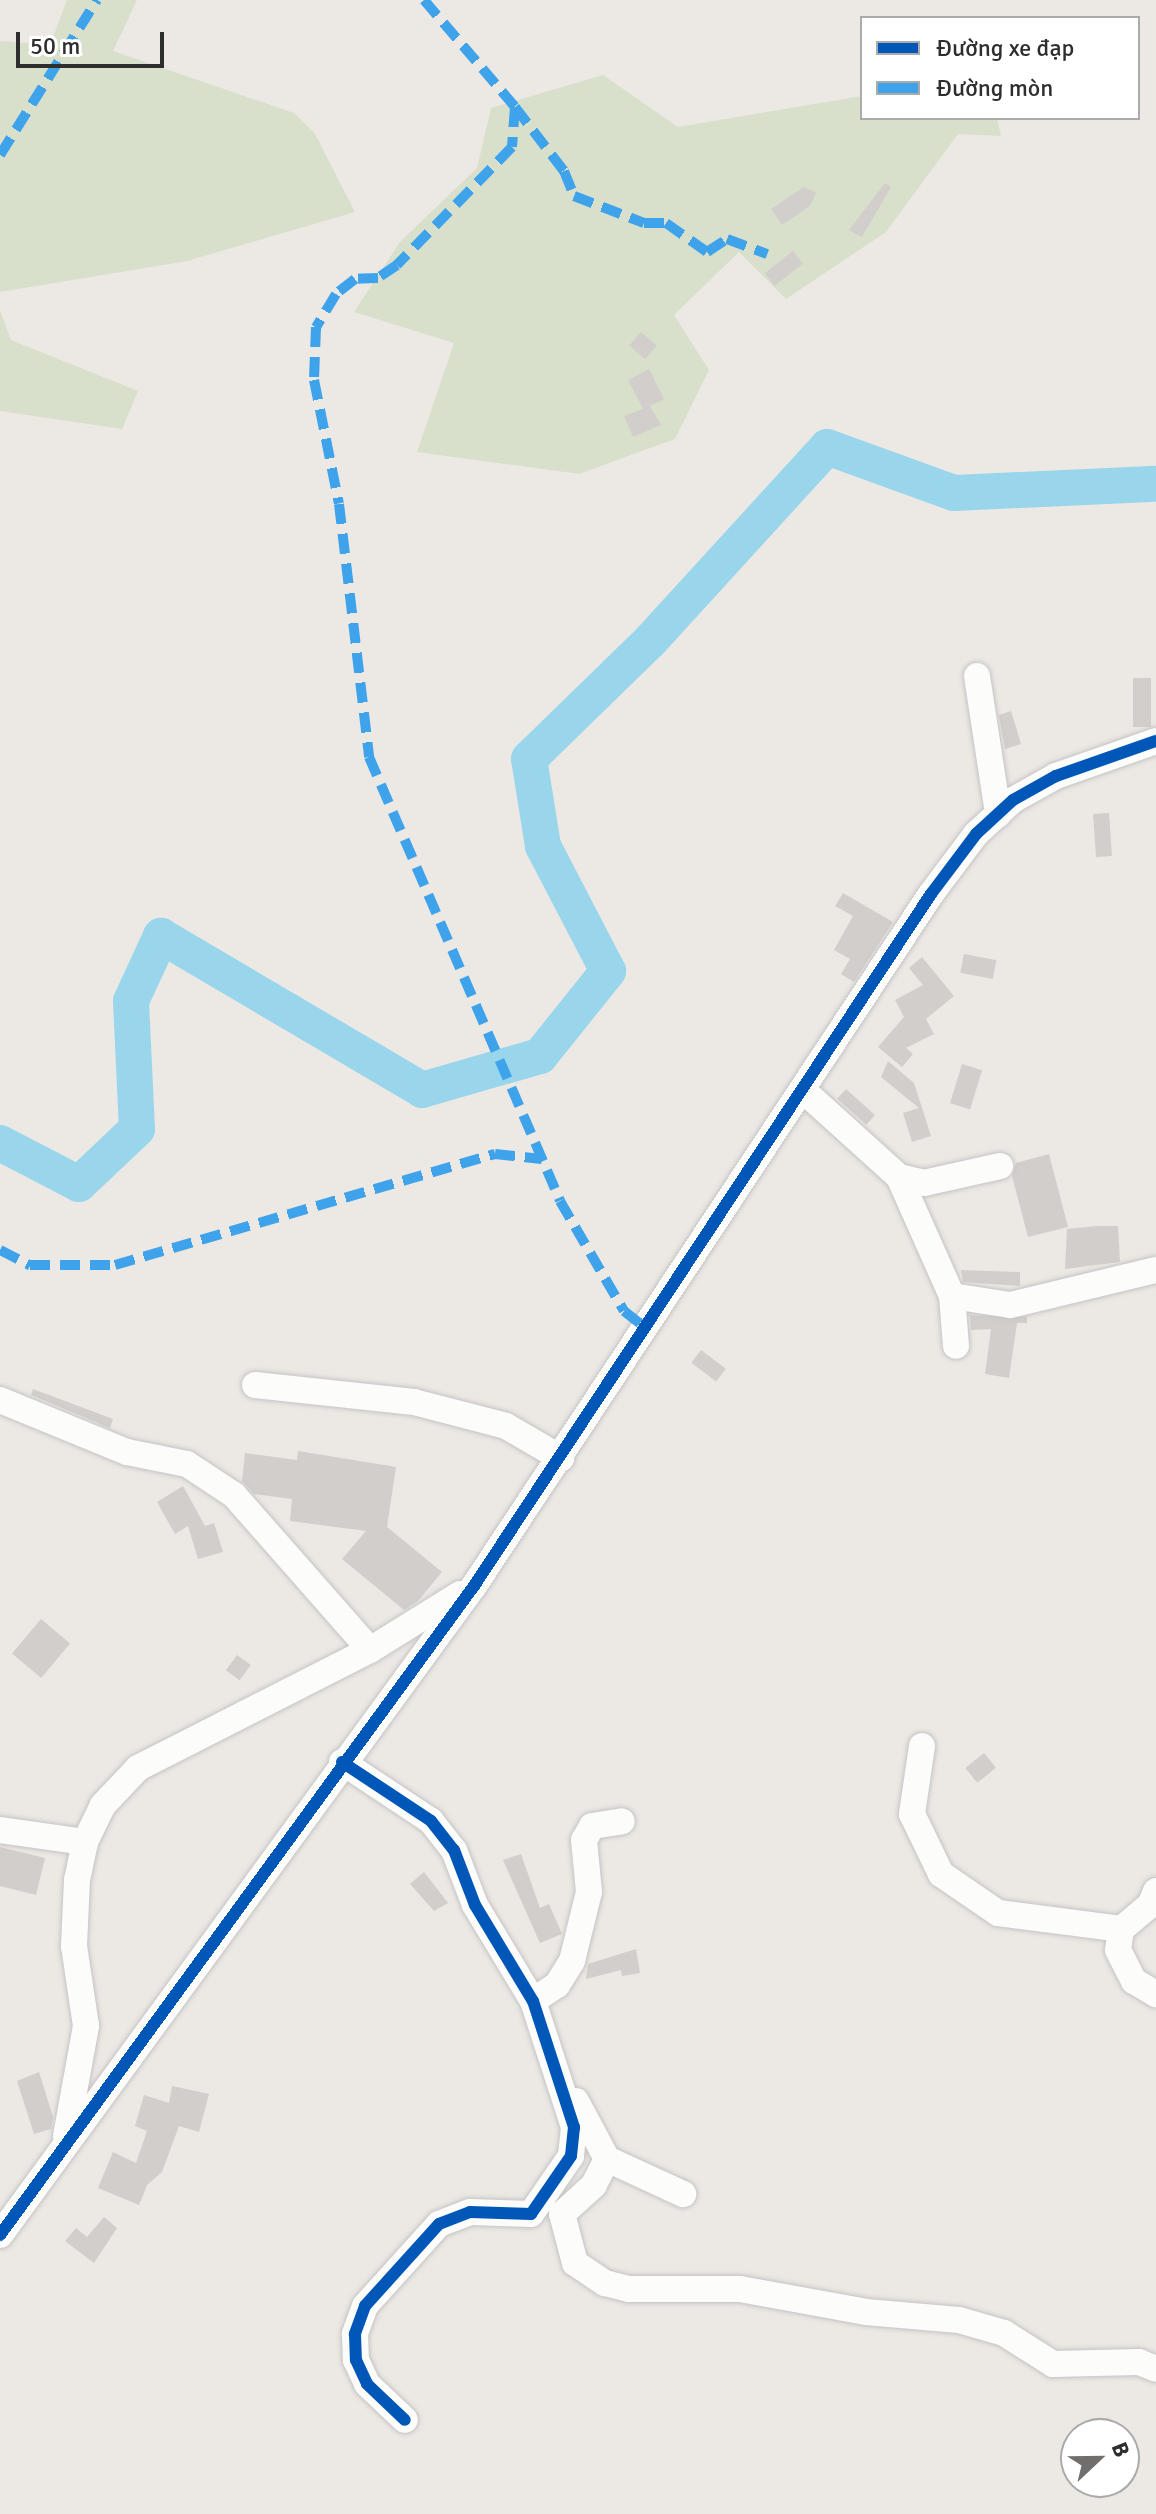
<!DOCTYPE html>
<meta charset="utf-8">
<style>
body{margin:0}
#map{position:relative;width:1156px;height:2514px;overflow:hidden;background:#ece8e4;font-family:Signika,sans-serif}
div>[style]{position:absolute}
.cemetery>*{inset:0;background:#d8e0cc}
.river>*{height:36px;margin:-18px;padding:0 18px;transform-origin:18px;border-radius:18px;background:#99d6ec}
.building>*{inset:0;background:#d1cecb;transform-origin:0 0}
.roads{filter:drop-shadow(0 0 2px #c5c4c5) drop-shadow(0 0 2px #c5c4c5)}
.minor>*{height:26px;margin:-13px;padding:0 13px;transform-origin:13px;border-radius:13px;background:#fcfcfb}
.quiet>*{height:10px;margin-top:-5px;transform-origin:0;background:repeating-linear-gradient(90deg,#3ea3eb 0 20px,transparent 0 30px)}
.cycleway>*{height:12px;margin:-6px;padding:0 6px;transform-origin:6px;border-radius:6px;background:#0057b8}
span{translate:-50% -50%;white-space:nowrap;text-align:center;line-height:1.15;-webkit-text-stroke:7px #fff;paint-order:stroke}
.legend{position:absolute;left:860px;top:16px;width:280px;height:104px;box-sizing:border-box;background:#fff;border:2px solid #ababab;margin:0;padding:10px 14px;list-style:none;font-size:24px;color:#2e2e2e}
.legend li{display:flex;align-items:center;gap:16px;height:40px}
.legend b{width:40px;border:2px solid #ababab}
.north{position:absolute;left:1060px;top:2418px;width:80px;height:80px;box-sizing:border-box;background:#fff;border:2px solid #ababab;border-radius:50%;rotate:68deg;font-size:22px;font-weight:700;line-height:32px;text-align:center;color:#2e2e2e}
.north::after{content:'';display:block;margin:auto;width:28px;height:36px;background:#706f6e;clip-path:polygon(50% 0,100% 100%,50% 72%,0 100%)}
.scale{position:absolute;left:16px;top:32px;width:148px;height:36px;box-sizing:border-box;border:4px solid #2e2e2e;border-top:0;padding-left:10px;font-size:24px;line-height:28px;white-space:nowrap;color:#2e2e2e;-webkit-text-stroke:6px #fff;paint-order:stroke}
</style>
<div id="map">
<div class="cemetery">
<i style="clip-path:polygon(67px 0,137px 0,113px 51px,294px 113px,315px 134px,355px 212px,187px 261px,0 292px,0 41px,50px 45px)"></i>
<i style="clip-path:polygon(603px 75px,678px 127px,862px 96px,862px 118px,997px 118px,1001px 136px,958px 134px,886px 232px,786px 299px,739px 252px,674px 315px,709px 370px,675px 439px,579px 474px,417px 452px,454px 343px,354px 312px,400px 242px,477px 168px,491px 108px)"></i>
<i style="clip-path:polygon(0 310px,11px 340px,138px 391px,122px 429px,0 411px)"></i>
</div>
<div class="river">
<i style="left:0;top:1143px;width:89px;rotate:27.4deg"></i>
<i style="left:79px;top:1184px;width:80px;rotate:-43.5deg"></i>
<i style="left:137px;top:1129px;width:128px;rotate:-92.7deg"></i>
<i style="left:131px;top:1001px;width:72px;rotate:-65.2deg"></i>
<i style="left:161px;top:936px;width:303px;rotate:30.5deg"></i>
<i style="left:422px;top:1090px;width:123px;rotate:-16.1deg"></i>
<i style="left:540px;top:1056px;width:109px;rotate:-51.3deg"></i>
<i style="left:608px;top:971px;width:141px;rotate:-117.5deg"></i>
<i style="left:543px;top:846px;width:88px;rotate:-99.1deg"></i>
<i style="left:529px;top:759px;width:170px;rotate:-44.3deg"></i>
<i style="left:651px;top:640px;width:261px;rotate:-47.6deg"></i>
<i style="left:827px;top:447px;width:135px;rotate:19.9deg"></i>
<i style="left:954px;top:493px;width:202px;rotate:-2.6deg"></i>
</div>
<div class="building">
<i style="clip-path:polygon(885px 183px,891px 187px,862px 237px,849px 230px)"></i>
<i style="clip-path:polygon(804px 187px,816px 193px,810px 206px,782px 225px,771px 209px)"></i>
<i style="left:793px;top:251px;width:16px;height:36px;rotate:52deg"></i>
<i style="left:641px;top:332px;width:21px;height:18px;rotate:41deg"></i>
<i style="clip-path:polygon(649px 369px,664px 399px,650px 406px,661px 425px,633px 437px,624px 416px,643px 409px,628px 380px)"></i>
<i style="left:1133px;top:678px;width:18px;height:49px"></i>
<i style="clip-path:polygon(1011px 711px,1021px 744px,1005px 749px,999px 715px)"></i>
<i style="left:1109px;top:813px;width:43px;height:16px;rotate:86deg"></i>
<i style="clip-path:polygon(843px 893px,893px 922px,854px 982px,841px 974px,850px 959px,834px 950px,853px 916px,835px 906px)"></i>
<i style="left:964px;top:954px;width:33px;height:19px;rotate:11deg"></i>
<i style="clip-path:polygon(922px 957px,954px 996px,926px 1019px,934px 1034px,906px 1048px,913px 1054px,902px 1067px,878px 1047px,904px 1017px,895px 1000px,923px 985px,909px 968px)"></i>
<i style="clip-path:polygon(888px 1061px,914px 1083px,931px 1136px,912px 1142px,903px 1113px,919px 1108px,881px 1077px)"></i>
<i style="left:962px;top:1064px;width:21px;height:41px;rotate:17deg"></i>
<i style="left:846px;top:1089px;width:39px;height:13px;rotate:42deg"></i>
<i style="clip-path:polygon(1049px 1154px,1068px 1227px,1028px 1237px,1012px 1176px,1016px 1163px)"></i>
<i style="clip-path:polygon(1097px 1226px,1118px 1226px,1120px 1262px,1065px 1269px,1067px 1229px)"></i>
<i style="clip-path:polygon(961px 1270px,1020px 1272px,1020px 1286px,963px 1282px)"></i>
<i style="clip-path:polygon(970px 1315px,1027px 1317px,1027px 1323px,1017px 1323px,1009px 1378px,985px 1374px,991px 1329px,971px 1330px)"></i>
<i style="left:701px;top:1350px;width:31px;height:16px;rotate:37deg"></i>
<i style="clip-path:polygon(33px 1389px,113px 1419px,110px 1428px,31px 1395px)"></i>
<i style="clip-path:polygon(298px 1451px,396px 1467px,387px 1527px,442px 1572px,418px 1601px,404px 1610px,342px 1559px,366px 1531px,290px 1521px,292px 1499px,254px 1494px,242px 1481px,245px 1453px,297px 1460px)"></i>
<i style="clip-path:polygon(183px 1486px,205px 1526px,214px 1523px,223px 1552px,198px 1559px,188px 1526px,175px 1534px,157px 1502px)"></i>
<i style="left:41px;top:1619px;width:38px;height:45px;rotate:40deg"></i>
<i style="left:237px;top:1655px;width:17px;height:19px;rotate:36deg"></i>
<i style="left:984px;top:1753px;width:19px;height:24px;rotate:51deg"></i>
<i style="clip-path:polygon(0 1847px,45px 1858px,36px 1895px,0 1886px)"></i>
<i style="clip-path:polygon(521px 1854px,540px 1908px,549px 1904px,562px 1934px,540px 1943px,503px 1860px)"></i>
<i style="clip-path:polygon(424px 1872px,448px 1903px,434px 1911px,410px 1884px)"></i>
<i style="clip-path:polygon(636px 1949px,640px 1973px,622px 1976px,621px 1970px,586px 1979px,588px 1964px)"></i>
<i style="clip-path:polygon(39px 2072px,53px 2117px,51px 2129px,34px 2134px,17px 2081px)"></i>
<i style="clip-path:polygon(172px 2086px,209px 2094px,199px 2132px,179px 2126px,162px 2172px,147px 2185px,139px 2205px,98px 2188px,113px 2152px,136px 2163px,147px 2131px,135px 2126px,144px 2095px,169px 2103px)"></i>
<i style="clip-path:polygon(104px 2217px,117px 2228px,94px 2263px,65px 2241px,76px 2228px,87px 2237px)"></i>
</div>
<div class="roads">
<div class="minor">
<i style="left:977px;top:676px;width:140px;rotate:81.3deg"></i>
<i style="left:805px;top:1092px;width:127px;rotate:42.1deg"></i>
<i style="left:899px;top:1177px;width:130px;rotate:66deg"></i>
<i style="left:952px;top:1296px;width:50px;rotate:85.4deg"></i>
<i style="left:899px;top:1177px;width:26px;rotate:13deg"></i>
<i style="left:924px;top:1183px;width:78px;rotate:-12.6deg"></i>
<i style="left:952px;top:1296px;width:59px;rotate:8.8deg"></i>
<i style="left:1010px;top:1305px;width:150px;rotate:-13.5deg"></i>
<i style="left:255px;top:1385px;width:160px;rotate:6.1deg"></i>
<i style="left:414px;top:1402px;width:95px;rotate:14.6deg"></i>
<i style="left:506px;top:1426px;width:64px;rotate:30.2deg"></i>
<i style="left:0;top:1400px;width:137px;rotate:22.3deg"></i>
<i style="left:127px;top:1452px;width:61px;rotate:11.3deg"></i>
<i style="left:187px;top:1464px;width:56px;rotate:33.4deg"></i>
<i style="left:234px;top:1495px;width:206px;rotate:48.7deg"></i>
<i style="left:922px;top:1746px;width:69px;rotate:98.4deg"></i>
<i style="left:912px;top:1814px;width:67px;rotate:64.2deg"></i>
<i style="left:941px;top:1874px;width:69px;rotate:34.4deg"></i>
<i style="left:998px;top:1913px;width:124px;rotate:7.4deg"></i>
<i style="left:342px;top:1762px;width:107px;rotate:33.5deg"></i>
<i style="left:431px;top:1821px;width:37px;rotate:52deg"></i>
<i style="left:454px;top:1850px;width:59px;rotate:69.1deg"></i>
<i style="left:475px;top:1905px;width:112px;rotate:58.9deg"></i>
<i style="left:533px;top:2001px;width:133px;rotate:72deg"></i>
<i style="left:574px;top:2127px;width:29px;rotate:96deg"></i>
<i style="left:571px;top:2156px;width:70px;rotate:124.6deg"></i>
<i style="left:531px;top:2214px;width:61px;rotate:-178.1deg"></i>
<i style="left:470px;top:2212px;width:33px;rotate:159deg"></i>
<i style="left:439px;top:2224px;width:110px;rotate:132.1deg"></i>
<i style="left:365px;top:2306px;width:30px;rotate:110deg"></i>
<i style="left:355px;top:2334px;width:26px;rotate:88deg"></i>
<i style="left:356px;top:2360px;width:26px;rotate:65deg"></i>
<i style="left:367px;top:2384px;width:52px;rotate:43.5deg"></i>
<i style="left:0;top:1830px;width:86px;rotate:8deg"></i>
<i style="left:1156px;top:1891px;width:15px;rotate:113deg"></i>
<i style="left:1150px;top:1905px;width:38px;rotate:140deg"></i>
<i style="left:1121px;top:1929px;width:21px;rotate:98deg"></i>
<i style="left:1118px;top:1950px;width:35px;rotate:63deg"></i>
<i style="left:1134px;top:1981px;width:26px;rotate:31deg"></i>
<i style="left:533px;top:2001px;width:29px;rotate:-34deg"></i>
<i style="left:557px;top:1985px;width:28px;rotate:-58deg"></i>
<i style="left:572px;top:1961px;width:71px;rotate:-76.2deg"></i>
<i style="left:589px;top:1892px;width:52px;rotate:-95.5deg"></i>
<i style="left:584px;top:1840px;width:16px;rotate:-60deg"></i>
<i style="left:592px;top:1826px;width:30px;rotate:-9deg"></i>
<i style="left:576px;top:2101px;width:66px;rotate:61.9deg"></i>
<i style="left:607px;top:2159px;width:84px;rotate:24.7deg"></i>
<i style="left:66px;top:2136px;width:112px;rotate:-79.7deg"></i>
<i style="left:86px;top:2026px;width:81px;rotate:-98.5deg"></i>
<i style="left:74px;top:1946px;width:66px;rotate:-87.4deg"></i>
<i style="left:77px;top:1880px;width:39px;rotate:-78deg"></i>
<i style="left:85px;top:1842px;width:41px;rotate:-64.1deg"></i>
<i style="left:103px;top:1805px;width:51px;rotate:-46.6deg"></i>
<i style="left:138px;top:1768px;width:260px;rotate:-27deg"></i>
<i style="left:370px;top:1650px;width:106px;rotate:-31.9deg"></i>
<i style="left:607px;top:2159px;width:29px;rotate:117deg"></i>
<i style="left:594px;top:2185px;width:43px;rotate:137.8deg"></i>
<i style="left:562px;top:2214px;width:51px;rotate:75.1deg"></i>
<i style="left:575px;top:2263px;width:36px;rotate:34deg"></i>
<i style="left:605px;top:2283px;width:25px;rotate:14deg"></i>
<i style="left:629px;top:2289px;width:111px"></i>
<i style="left:740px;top:2289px;width:128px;rotate:10.3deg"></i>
<i style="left:866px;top:2312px;width:93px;rotate:4.9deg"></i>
<i style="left:959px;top:2320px;width:47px;rotate:16.1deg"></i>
<i style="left:1004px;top:2333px;width:58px;rotate:32.3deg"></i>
<i style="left:1053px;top:2364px;width:86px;rotate:-1.3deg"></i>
<i style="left:1139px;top:2362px;width:18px;rotate:22deg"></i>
<i style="left:0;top:2235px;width:804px;rotate:-53.86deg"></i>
<i style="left:474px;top:1586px;width:829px;rotate:-56.56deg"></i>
<i style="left:931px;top:894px;width:75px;rotate:-53.1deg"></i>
<i style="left:976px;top:834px;width:50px;rotate:-42.6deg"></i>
<i style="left:1013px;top:800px;width:49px;rotate:-29.2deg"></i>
<i style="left:1056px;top:776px;width:106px;rotate:-19.3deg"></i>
</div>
</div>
<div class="quiet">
<i style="left:424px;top:0;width:140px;rotate:49.6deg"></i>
<i style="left:515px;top:107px;width:40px;rotate:94.3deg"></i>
<i style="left:512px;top:147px;width:165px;rotate:134.3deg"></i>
<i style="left:397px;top:265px;width:23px;rotate:146deg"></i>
<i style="left:378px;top:278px;width:23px;rotate:178deg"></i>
<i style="left:355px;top:279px;width:24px;rotate:142deg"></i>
<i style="left:336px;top:294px;width:39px;rotate:121deg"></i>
<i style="left:316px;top:327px;width:53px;rotate:92.2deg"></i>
<i style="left:314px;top:380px;width:126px;rotate:78.6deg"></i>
<i style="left:339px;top:504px;width:255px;rotate:83.2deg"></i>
<i style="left:369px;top:757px;width:483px;rotate:66.7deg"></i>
<i style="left:560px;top:1201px;width:127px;rotate:59.8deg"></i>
<i style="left:624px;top:1311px;width:31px;rotate:38deg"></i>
<i style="left:515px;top:107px;width:81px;rotate:52.6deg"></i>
<i style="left:564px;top:171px;width:27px;rotate:68deg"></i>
<i style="left:574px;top:196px;width:75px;rotate:21.1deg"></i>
<i style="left:644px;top:223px;width:22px"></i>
<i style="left:666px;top:223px;width:50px;rotate:35.3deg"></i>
<i style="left:707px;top:252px;width:24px;rotate:-33deg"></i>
<i style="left:727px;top:239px;width:43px;rotate:20.6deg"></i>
<i style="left:0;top:155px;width:183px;rotate:-58deg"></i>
<i style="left:0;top:1250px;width:34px;rotate:27deg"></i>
<i style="left:30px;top:1265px;width:85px"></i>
<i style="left:115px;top:1265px;width:396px;rotate:-16.3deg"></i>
<i style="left:495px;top:1154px;width:47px;rotate:6.1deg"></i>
</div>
<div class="cycleway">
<i style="left:342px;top:1762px;width:107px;rotate:33.5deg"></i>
<i style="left:431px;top:1821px;width:37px;rotate:52deg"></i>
<i style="left:454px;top:1850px;width:59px;rotate:69.1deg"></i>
<i style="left:475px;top:1905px;width:112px;rotate:58.9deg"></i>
<i style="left:533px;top:2001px;width:133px;rotate:72deg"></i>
<i style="left:574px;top:2127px;width:29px;rotate:96deg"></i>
<i style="left:571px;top:2156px;width:70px;rotate:124.6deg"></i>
<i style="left:531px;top:2214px;width:61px;rotate:-178.1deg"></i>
<i style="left:470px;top:2212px;width:33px;rotate:159deg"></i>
<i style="left:439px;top:2224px;width:110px;rotate:132.1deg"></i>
<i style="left:365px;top:2306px;width:30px;rotate:110deg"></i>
<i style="left:355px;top:2334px;width:26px;rotate:88deg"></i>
<i style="left:356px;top:2360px;width:26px;rotate:65deg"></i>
<i style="left:367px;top:2384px;width:52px;rotate:43.5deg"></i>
<i style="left:0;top:2235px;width:804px;rotate:-53.86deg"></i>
<i style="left:474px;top:1586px;width:829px;rotate:-56.56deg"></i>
<i style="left:931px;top:894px;width:75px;rotate:-53.1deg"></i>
<i style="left:976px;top:834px;width:50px;rotate:-42.6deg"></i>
<i style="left:1013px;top:800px;width:49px;rotate:-29.2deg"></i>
<i style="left:1056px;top:776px;width:106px;rotate:-19.3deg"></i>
</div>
<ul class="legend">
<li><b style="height:10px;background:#0057b8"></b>Đường xe đạp</li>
<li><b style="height:10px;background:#3ea3eb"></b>Đường mòn</li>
</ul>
<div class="north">B</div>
<div class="scale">50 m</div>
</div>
